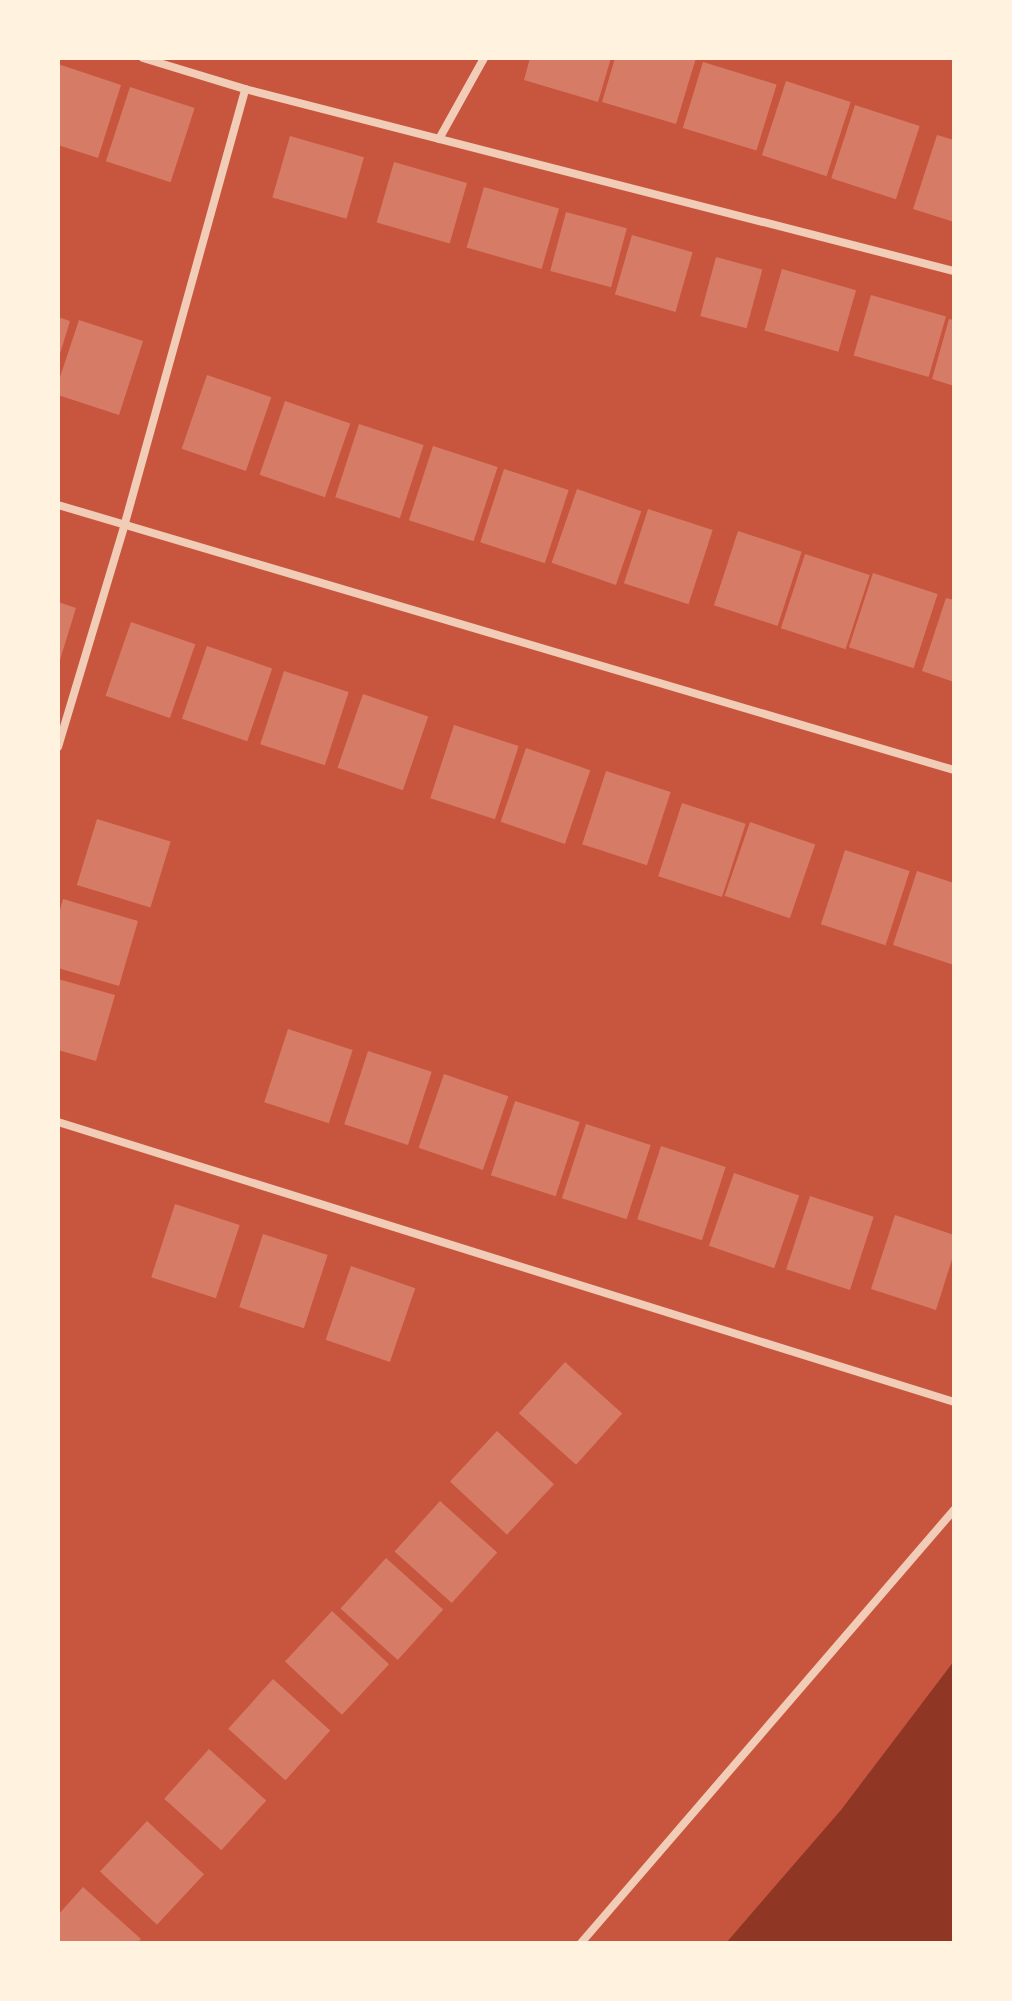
<!DOCTYPE html>
<style>
body{margin:0}
#map{position:relative;width:1012px;height:2001px;overflow:hidden;background:#c8553d;font-family:"Roboto Condensed",sans-serif}
div>[style]{position:absolute}
.water>*{inset:0;background:#8f3625}
.building>*{inset:0;background:#d67c66;transform-origin:0 0}
.minor>*{height:8px;margin:-4px;padding:0 4px;transform-origin:4px;border-radius:4px;background:#f1ccb7}
span{translate:-50% -50%;white-space:nowrap;text-align:center;line-height:1.15;-webkit-text-stroke:8px #fff3e0;paint-order:stroke}
.frame{position:absolute;inset:0;border:60px solid #fff3e0;pointer-events:none}
</style>
<div id="map">
<div class="water">
<i style="clip-path:polygon(954px 1661px,954px 1943px,726px 1943px,841px 1810px)"></i>
</div>
<div class="building">
<i style="clip-path:polygon(530px 58px,611px 58px,598px 102px,524px 80px)"></i>
<i style="clip-path:polygon(615px 58px,696px 58px,676px 124px,602px 102px)"></i>
<i style="left:703px;top:62px;width:77px;height:69px;rotate:17deg"></i>
<i style="clip-path:polygon(58px 64px,121px 85px,98px 158px,58px 145px)"></i>
<i style="left:786px;top:81px;width:68px;height:78px;rotate:18deg"></i>
<i style="left:130px;top:87px;width:68px;height:78px;rotate:18deg"></i>
<i style="left:855px;top:105px;width:68px;height:77px;rotate:18deg"></i>
<i style="clip-path:polygon(937px 135px,954px 140px,954px 222px,913px 209px)"></i>
<i style="left:290px;top:136px;width:77px;height:64px;rotate:16deg"></i>
<i style="left:394px;top:162px;width:76px;height:63px;rotate:16deg"></i>
<i style="left:484px;top:187px;width:78px;height:63px;rotate:16deg"></i>
<i style="left:566px;top:212px;width:63px;height:61px;rotate:15deg"></i>
<i style="left:632px;top:235px;width:63px;height:62px;rotate:16deg"></i>
<i style="left:716px;top:257px;width:48px;height:61px;rotate:15deg"></i>
<i style="left:782px;top:269px;width:77px;height:64px;rotate:16deg"></i>
<i style="left:871px;top:295px;width:78px;height:63px;rotate:16deg"></i>
<i style="clip-path:polygon(58px 317px,70px 321px,59px 357px,58px 357px)"></i>
<i style="clip-path:polygon(949px 319px,954px 320px,954px 386px,932px 379px)"></i>
<i style="clip-path:polygon(79px 320px,143px 341px,119px 415px,58px 395px,58px 383px)"></i>
<i style="left:207px;top:375px;width:68px;height:78px;rotate:19deg"></i>
<i style="left:285px;top:401px;width:69px;height:78px;rotate:19deg"></i>
<i style="left:359px;top:424px;width:68px;height:77px;rotate:18deg"></i>
<i style="left:433px;top:446px;width:68px;height:78px;rotate:18deg"></i>
<i style="left:504px;top:469px;width:68px;height:77px;rotate:18deg"></i>
<i style="left:577px;top:489px;width:68px;height:78px;rotate:19deg"></i>
<i style="left:648px;top:509px;width:68px;height:78px;rotate:18deg"></i>
<i style="left:738px;top:531px;width:67px;height:78px;rotate:18deg"></i>
<i style="left:805px;top:554px;width:68px;height:78px;rotate:18deg"></i>
<i style="left:873px;top:573px;width:68px;height:78px;rotate:18deg"></i>
<i style="clip-path:polygon(946px 598px,954px 600px,954px 682px,922px 671px)"></i>
<i style="clip-path:polygon(58px 602px,76px 608px,59px 663px,58px 662px)"></i>
<i style="left:131px;top:622px;width:68px;height:78px;rotate:19deg"></i>
<i style="left:207px;top:646px;width:69px;height:77px;rotate:19deg"></i>
<i style="left:284px;top:671px;width:68px;height:77px;rotate:18deg"></i>
<i style="left:363px;top:694px;width:69px;height:78px;rotate:19deg"></i>
<i style="left:454px;top:725px;width:68px;height:77px;rotate:18deg"></i>
<i style="left:526px;top:748px;width:68px;height:78px;rotate:19deg"></i>
<i style="left:606px;top:771px;width:68px;height:77px;rotate:18deg"></i>
<i style="left:682px;top:803px;width:67px;height:77px;rotate:18deg"></i>
<i style="left:97px;top:819px;width:77px;height:69px;rotate:17deg"></i>
<i style="left:750px;top:822px;width:69px;height:78px;rotate:19deg"></i>
<i style="left:845px;top:850px;width:68px;height:78px;rotate:18deg"></i>
<i style="clip-path:polygon(917px 871px,954px 883px,954px 965px,893px 945px)"></i>
<i style="clip-path:polygon(63px 899px,138px 921px,119px 986px,58px 968px,58px 917px)"></i>
<i style="clip-path:polygon(58px 979px,115px 995px,96px 1061px,58px 1050px)"></i>
<i style="left:288px;top:1029px;width:68px;height:77px;rotate:18deg"></i>
<i style="left:368px;top:1051px;width:67px;height:77px;rotate:18deg"></i>
<i style="left:444px;top:1074px;width:68px;height:78px;rotate:19deg"></i>
<i style="left:515px;top:1101px;width:68px;height:78px;rotate:18deg"></i>
<i style="left:586px;top:1124px;width:68px;height:78px;rotate:18deg"></i>
<i style="left:661px;top:1146px;width:68px;height:77px;rotate:18deg"></i>
<i style="left:734px;top:1173px;width:69px;height:77px;rotate:19deg"></i>
<i style="left:810px;top:1196px;width:67px;height:77px;rotate:18deg"></i>
<i style="left:175px;top:1204px;width:68px;height:77px;rotate:18deg"></i>
<i style="clip-path:polygon(895px 1215px,954px 1235px,954px 1253px,936px 1310px,871px 1289px)"></i>
<i style="left:263px;top:1234px;width:68px;height:77px;rotate:18deg"></i>
<i style="left:351px;top:1266px;width:68px;height:78px;rotate:19deg"></i>
<i style="left:565px;top:1362px;width:77px;height:69px;rotate:42deg"></i>
<i style="left:497px;top:1431px;width:78px;height:69px;rotate:43deg"></i>
<i style="left:440px;top:1501px;width:77px;height:68px;rotate:42deg"></i>
<i style="left:386px;top:1558px;width:77px;height:68px;rotate:42deg"></i>
<i style="left:332px;top:1611px;width:78px;height:69px;rotate:43deg"></i>
<i style="left:273px;top:1679px;width:77px;height:67px;rotate:42deg"></i>
<i style="left:209px;top:1749px;width:77px;height:67px;rotate:42deg"></i>
<i style="left:147px;top:1821px;width:78px;height:69px;rotate:43deg"></i>
<i style="clip-path:polygon(83px 1887px,141px 1939px,137px 1943px,58px 1943px,58px 1915px)"></i>
</div>
<div class="minor">
<i style="left:143px;top:58px;width:107px;rotate:16.9deg"></i>
<i style="left:245px;top:89px;width:732px;rotate:14.4deg"></i>
<i style="left:439px;top:139px;width:93px;rotate:-60.9deg"></i>
<i style="left:58px;top:505px;width:934px;rotate:16.48deg"></i>
<i style="left:58px;top:747px;width:234px;rotate:-73.3deg"></i>
<i style="left:125px;top:523px;width:450px;rotate:-74.5deg"></i>
<i style="left:58px;top:1122px;width:939px;rotate:17.35deg"></i>
<i style="left:581px;top:1943px;width:572px;rotate:-49.26deg"></i>
</div>
<div class="frame"></div>
</div>
